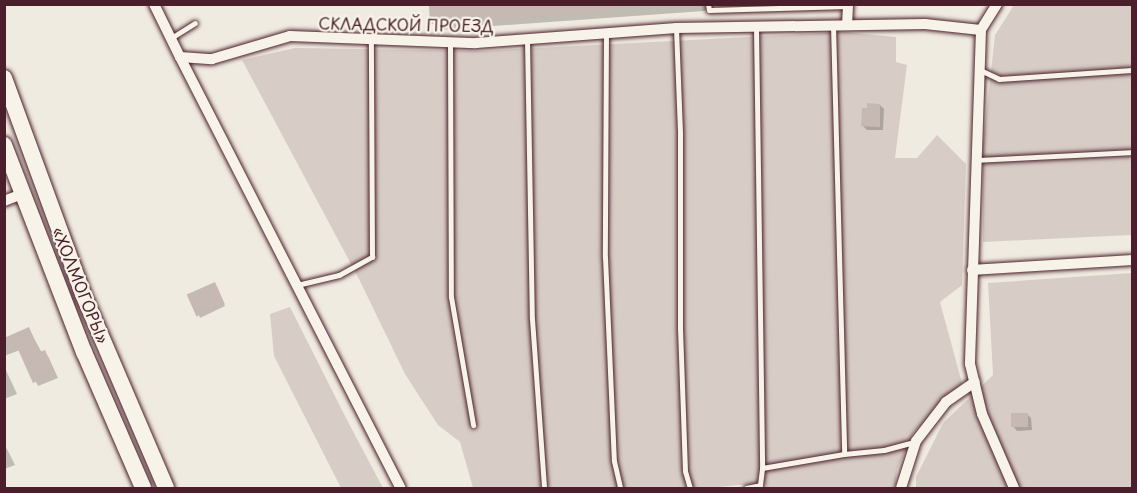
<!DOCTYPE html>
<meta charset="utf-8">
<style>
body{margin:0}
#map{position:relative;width:1137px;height:493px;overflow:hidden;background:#f0ebe0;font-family:"Playpen Sans",sans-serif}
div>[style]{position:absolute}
.green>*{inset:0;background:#d8cdc6}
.shadow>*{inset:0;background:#0003}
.building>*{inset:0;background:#c6b8b3;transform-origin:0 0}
.roads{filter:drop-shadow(0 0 2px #4a1f2b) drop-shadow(0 0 2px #4a1f2b)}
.service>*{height:5px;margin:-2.5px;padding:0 2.5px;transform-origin:2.5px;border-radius:2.5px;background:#f7f3e8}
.minor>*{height:10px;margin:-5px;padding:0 5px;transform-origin:5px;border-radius:5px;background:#f7f3e8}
.trunk>*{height:16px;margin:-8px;padding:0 8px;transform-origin:8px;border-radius:8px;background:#f7f3e8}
span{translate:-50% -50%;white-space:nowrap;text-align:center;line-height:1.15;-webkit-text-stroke:4.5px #f7f3e8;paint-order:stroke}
.street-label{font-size:16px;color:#4a1f2b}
.frame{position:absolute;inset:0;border:6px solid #4a1f2b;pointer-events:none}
</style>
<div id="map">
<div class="green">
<i style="clip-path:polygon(1014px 5px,1132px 5px,1132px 235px,983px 242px,983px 144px,995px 35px)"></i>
<i style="clip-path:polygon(844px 32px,896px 37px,896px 62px,907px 65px,895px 158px,917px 158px,937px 135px,966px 164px,962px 285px,940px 302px,962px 383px,913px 433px,897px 470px,895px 488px,760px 488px,750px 484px,707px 488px,473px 488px,460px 442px,438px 425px,405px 374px,359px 279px,242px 60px,295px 48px,481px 51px)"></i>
<i style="clip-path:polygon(1132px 273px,1132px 488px,916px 488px,916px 477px,943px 423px,993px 375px,988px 283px)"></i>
<i style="clip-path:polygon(290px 307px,346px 418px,383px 488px,341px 488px,274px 356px,270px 314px)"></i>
</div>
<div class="shadow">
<i style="clip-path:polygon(473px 4px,762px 4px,720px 8px,715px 5px,704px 11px,438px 30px,432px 23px)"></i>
<i style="clip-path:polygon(880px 105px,884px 109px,883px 130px,867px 130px,863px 126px)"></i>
<i style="clip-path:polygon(216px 286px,225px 306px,200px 318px,199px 316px)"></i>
<i style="clip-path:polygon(29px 329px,42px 353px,48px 356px,58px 378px,38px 386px,20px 350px,4px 356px,4px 340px)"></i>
<i style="clip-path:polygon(4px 366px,17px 394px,4px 399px)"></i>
<i style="clip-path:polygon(1027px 414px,1031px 418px,1032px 430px,1017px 431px,1013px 426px)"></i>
<i style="clip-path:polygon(4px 443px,15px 465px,4px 469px)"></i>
</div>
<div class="building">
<i style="clip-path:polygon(457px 4px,620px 4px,620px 11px,430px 24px,429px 6px)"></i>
<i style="clip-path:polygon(867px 103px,880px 104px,880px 127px,861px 126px,862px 108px,867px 108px)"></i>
<i style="left:215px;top:282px;width:24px;height:31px;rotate:66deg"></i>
<i style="clip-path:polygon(29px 327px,40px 352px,45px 350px,55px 373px,33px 383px,16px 345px,4px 351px,4px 338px)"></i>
<i style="left:1011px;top:413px;width:17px;height:14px"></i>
</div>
<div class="roads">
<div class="service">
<i style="left:708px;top:4px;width:6px;rotate:81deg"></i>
<i style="left:709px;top:10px;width:139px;rotate:-1.6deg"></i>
<i style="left:833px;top:25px;width:429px;rotate:88.5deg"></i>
<i style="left:756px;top:27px;width:441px;rotate:89.2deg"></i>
<i style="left:676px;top:28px;width:105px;rotate:87.8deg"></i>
<i style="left:680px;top:133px;width:195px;rotate:90deg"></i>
<i style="left:680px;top:328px;width:143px;rotate:88deg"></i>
<i style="left:685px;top:471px;width:18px;rotate:74deg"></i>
<i style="left:606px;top:33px;width:224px;rotate:90.3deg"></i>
<i style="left:605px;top:257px;width:204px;rotate:87.5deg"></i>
<i style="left:614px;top:461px;width:28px;rotate:77deg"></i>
<i style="left:171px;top:38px;width:28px;rotate:-32deg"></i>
<i style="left:527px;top:39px;width:280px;rotate:89deg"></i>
<i style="left:532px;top:319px;width:169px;rotate:85.9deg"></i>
<i style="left:450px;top:43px;width:254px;rotate:89.8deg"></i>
<i style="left:451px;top:297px;width:130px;rotate:80.2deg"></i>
<i style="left:980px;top:70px;width:21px;rotate:25deg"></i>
<i style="left:999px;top:79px;width:133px;rotate:-3.9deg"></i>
<i style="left:976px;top:160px;width:156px;rotate:-2.9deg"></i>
<i style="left:297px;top:285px;width:43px;rotate:-13.4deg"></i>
<i style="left:339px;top:275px;width:38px;rotate:-29deg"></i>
<i style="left:372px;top:257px;width:216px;rotate:-90.3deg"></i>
<i style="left:746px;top:488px;width:14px;rotate:-12deg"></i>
<i style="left:760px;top:485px;width:17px;rotate:-83deg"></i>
<i style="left:762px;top:468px;width:83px;rotate:-9.7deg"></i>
<i style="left:844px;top:454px;width:40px;rotate:-5.7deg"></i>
<i style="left:884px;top:450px;width:31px;rotate:-15deg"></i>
</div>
<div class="minor">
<i style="left:154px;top:4px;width:59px;rotate:63.9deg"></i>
<i style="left:180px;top:57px;width:32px;rotate:4deg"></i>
<i style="left:212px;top:59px;width:81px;rotate:-16.4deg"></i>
<i style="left:290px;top:36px;width:186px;rotate:2.2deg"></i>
<i style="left:476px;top:43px;width:201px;rotate:-4.3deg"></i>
<i style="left:676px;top:28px;width:249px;rotate:-0.9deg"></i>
<i style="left:925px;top:24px;width:56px;rotate:6.1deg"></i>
<i style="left:997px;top:4px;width:31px;rotate:122deg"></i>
<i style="left:981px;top:30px;width:334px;rotate:91.9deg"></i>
<i style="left:970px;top:364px;width:51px;rotate:76.5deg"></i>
<i style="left:982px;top:414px;width:81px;rotate:66.6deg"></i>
<i style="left:847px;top:25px;width:21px;rotate:-87deg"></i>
<i style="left:180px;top:57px;width:484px;rotate:62.9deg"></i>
<i style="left:4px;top:201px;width:19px;rotate:-21deg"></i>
<i style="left:972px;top:270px;width:160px;rotate:-3.6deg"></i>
<i style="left:901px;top:488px;width:49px;rotate:-72.3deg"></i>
<i style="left:916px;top:441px;width:49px;rotate:-52.4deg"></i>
<i style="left:946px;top:402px;width:35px;rotate:-35deg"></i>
</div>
<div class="trunk">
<i style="left:4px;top:78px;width:230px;rotate:69.9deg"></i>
<i style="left:83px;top:294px;width:211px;rotate:66.8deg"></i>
<i style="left:4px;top:145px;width:222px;rotate:68.9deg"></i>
<i style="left:84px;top:352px;width:148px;rotate:66.5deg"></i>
</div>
</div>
<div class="street-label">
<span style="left:406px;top:24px;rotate:1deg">СКЛАДСКОЙ ПРОЕЗД</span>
<span style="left:81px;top:285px;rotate:68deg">«ХОЛМОГОРЫ»</span>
</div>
<div class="frame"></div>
</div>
